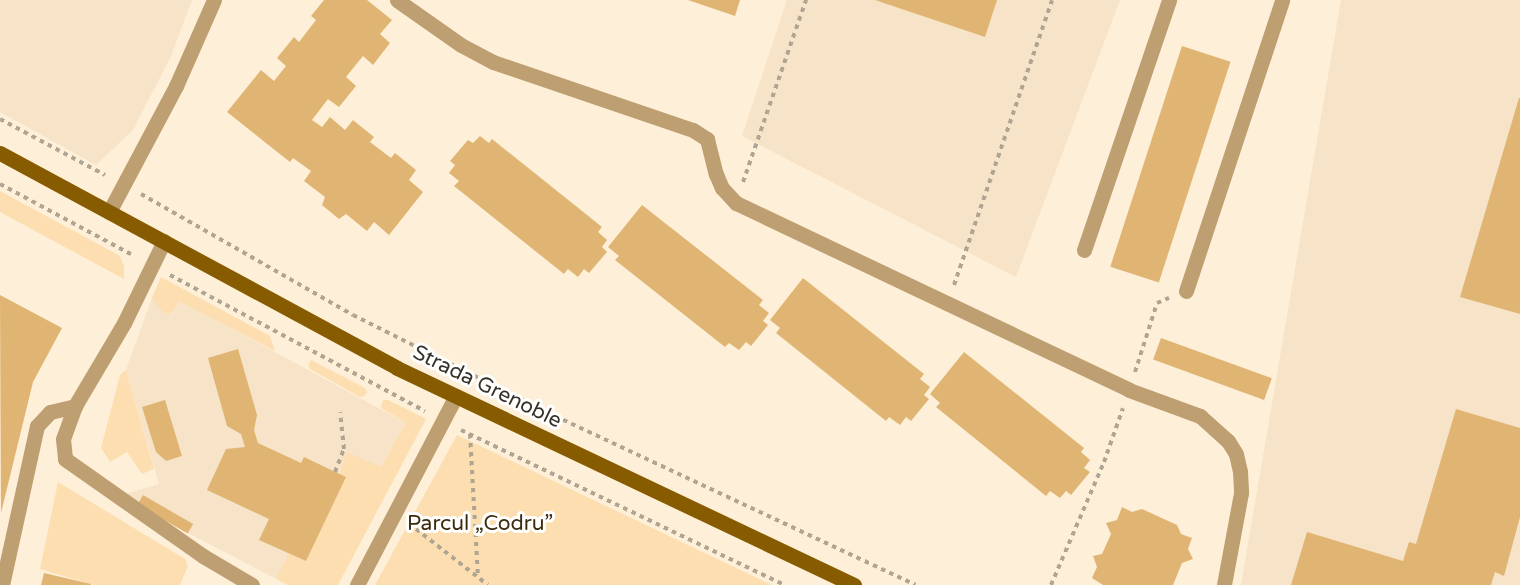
<!DOCTYPE html>
<meta charset="utf-8">
<style>
body{margin:0}
#map{position:relative;width:1520px;height:585px;overflow:hidden;background:#feefd8;font-family:"Varela Round",sans-serif}
div>[style]{position:absolute}
.built>*{inset:0;background:#f7e3c7}
.green>*{inset:0;background:#fcdeb1}
.building>*{inset:0;background:#e0b573;transform-origin:0 0}
.path>*{height:4px;margin-top:-2px;transform-origin:0;background:repeating-linear-gradient(90deg,#b0a593 0 4.5px,transparent 0 9px)}
.minor>*{height:15px;margin:-7.5px;padding:0 7.5px;transform-origin:7.5px;border-radius:7.5px;background:#be9f72}
.major>*{height:15px;margin:-7.5px;padding:0 7.5px;transform-origin:7.5px;border-radius:7.5px;background:#875c00}
span{translate:-50% -50%;white-space:nowrap;text-align:center;line-height:1.15;-webkit-text-stroke:6px #fff;paint-order:stroke}
.street-label{font-size:21px;color:#373229}
.park-label{font-size:21px;color:#3d2b0d}
</style>
<div id="map">
<div class="built">
<i style="clip-path:polygon(0 0,192px 0,171px 56px,133px 130px,96px 165px,0 112px)"></i>
<i style="clip-path:polygon(787px 0,1120px 0,1016px 277px,742px 136px)"></i>
<i style="clip-path:polygon(1341px 0,1520px 0,1520px 585px,1241px 585px)"></i>
<i style="clip-path:polygon(152px 298px,163px 313px,172px 314px,179px 300px,406px 423px,381px 468px,347px 453px,359px 520px,288px 585px,188px 533px,193px 524px,143px 495px,137px 504px,122px 495px,159px 484px,126px 370px)"></i>
</div>
<div class="green">
<i style="clip-path:polygon(0 191px,120px 256px,124px 266px,124px 279px,0 212px)"></i>
<i style="clip-path:polygon(161px 277px,270px 336px,275px 351px,179px 301px,171px 314px,163px 313px,152px 298px)"></i>
<i style="clip-path:polygon(311px 360px,365px 388px,367px 392px,364px 396px,360px 397px,310px 369px,308px 365px)"></i>
<i style="clip-path:polygon(126px 370px,154px 469px,142px 474px,127px 452px,110px 462px,101px 448px,120px 375px)"></i>
<i style="clip-path:polygon(383px 400px,388px 400px,426px 419px,338px 585px,288px 585px,276px 579px,289px 553px,306px 561px,345px 477px,340px 474px,347px 452px,381px 467px,406px 423px,381px 408px)"></i>
<i style="clip-path:polygon(457px 435px,772px 585px,375px 585px)"></i>
<i style="clip-path:polygon(58px 482px,185px 559px,188px 566px,180px 585px,94px 585px,40px 569px)"></i>
</div>
<div class="building">
<i style="clip-path:polygon(324px 0,367px 0,392px 20px,380px 34px,390px 43px,373px 65px,363px 56px,346px 77px,356px 86px,339px 107px,328px 99px,312px 120px,322px 127px,330px 117px,345px 130px,353px 120px,374px 137px,370px 142px,391px 158px,395px 153px,416px 170px,409px 180px,423px 192px,389px 235px,374px 222px,367px 231px,346px 214px,339px 219px,322px 205px,325px 197px,304px 181px,311px 171px,293px 158px,290px 162px,227px 112px,261px 70px,274px 81px,286px 66px,277px 58px,294px 37px,299px 42px,316px 20px,311px 16px)"></i>
<i style="clip-path:polygon(688px 0,740px 0,735px 16px)"></i>
<i style="clip-path:polygon(875px 0,997px 0,985px 37px)"></i>
<i style="left:1182px;top:46px;width:51px;height:232px;rotate:18deg"></i>
<i style="clip-path:polygon(1519px 98px,1520px 98px,1520px 314px,1460px 297px)"></i>
<i style="clip-path:polygon(480px 136px,489px 143px,492px 139px,602px 227px,598px 232px,607px 240px,602px 247px,607px 252px,589px 273px,584px 269px,578px 277px,568px 269px,564px 274px,454px 186px,459px 181px,449px 173px,455px 165px,450px 161px,468px 140px,473px 143px)"></i>
<i style="clip-path:polygon(642px 205px,763px 300px,759px 305px,769px 313px,763px 321px,768px 325px,751px 346px,746px 342px,739px 350px,729px 343px,725px 347px,615px 260px,619px 256px,608px 247px)"></i>
<i style="clip-path:polygon(803px 278px,924px 374px,920px 379px,930px 387px,924px 395px,929px 399px,911px 421px,906px 417px,900px 425px,889px 417px,886px 421px,776px 333px,780px 328px,770px 320px)"></i>
<i style="clip-path:polygon(0 295px,62px 328px,33px 382px,1px 513px)"></i>
<i style="left:1161px;top:338px;width:118px;height:23px;rotate:20deg"></i>
<i style="clip-path:polygon(238px 349px,257px 415px,254px 430px,258px 443px,301px 463px,304px 457px,346px 477px,306px 561px,259px 540px,269px 519px,207px 490px,226px 449px,245px 447px,241px 434px,227px 426px,208px 358px)"></i>
<i style="clip-path:polygon(964px 352px,1084px 448px,1081px 452px,1090px 460px,1084px 468px,1090px 472px,1071px 495px,1066px 491px,1060px 498px,1050px 491px,1046px 496px,936px 407px,940px 403px,930px 394px)"></i>
<i style="clip-path:polygon(165px 400px,182px 456px,166px 461px,156px 452px,142px 407px)"></i>
<i style="clip-path:polygon(1456px 409px,1520px 428px,1520px 517px,1504px 576px,1495px 572px,1491px 585px,1291px 585px,1307px 532px,1403px 561px,1409px 542px,1416px 544px)"></i>
<i style="left:143px;top:495px;width:58px;height:11px;rotate:30deg"></i>
<i style="clip-path:polygon(1122px 507px,1132px 512px,1142px 509px,1177px 525px,1181px 534px,1192px 538px,1188px 549px,1193px 559px,1182px 563px,1173px 585px,1103px 585px,1092px 578px,1097px 567px,1093px 556px,1102px 554px,1111px 534px,1106px 523px,1117px 520px)"></i>
<i style="clip-path:polygon(44px 573px,91px 584px,91px 585px,41px 585px)"></i>
</div>
<div class="path">
<i style="left:0;top:119px;width:119px;rotate:28.1deg"></i>
<i style="left:743px;top:182px;width:193px;rotate:-70.9deg"></i>
<i style="left:0;top:184px;width:152px;rotate:28.2deg"></i>
<i style="left:141px;top:194px;width:244px;rotate:29.7deg"></i>
<i style="left:353px;top:315px;width:226px;rotate:26.6deg"></i>
<i style="left:555px;top:416px;width:398px;rotate:25.1deg"></i>
<i style="left:170px;top:275px;width:289px;rotate:28.1deg"></i>
<i style="left:954px;top:285px;width:301px;rotate:-71deg"></i>
<i style="left:1135px;top:372px;width:72px;rotate:-72.3deg"></i>
<i style="left:1157px;top:303px;width:13px;rotate:-23deg"></i>
<i style="left:461px;top:430px;width:359px;rotate:25.6deg"></i>
<i style="left:470px;top:434px;width:143px;rotate:86.8deg"></i>
<i style="left:335px;top:472px;width:25px;rotate:-69deg"></i>
<i style="left:344px;top:449px;width:37px;rotate:-96deg"></i>
<i style="left:416px;top:529px;width:91px;rotate:37.9deg"></i>
<i style="left:1051px;top:585px;width:134px;rotate:-66.7deg"></i>
<i style="left:1104px;top:462px;width:57px;rotate:-70.6deg"></i>
</div>
<div class="minor">
<i style="left:397px;top:0;width:78px;rotate:35.1deg"></i>
<i style="left:461px;top:45px;width:36px;rotate:28deg"></i>
<i style="left:493px;top:62px;width:211px;rotate:18.8deg"></i>
<i style="left:693px;top:130px;width:17px;rotate:33deg"></i>
<i style="left:707px;top:139px;width:36px;rotate:76deg"></i>
<i style="left:716px;top:174px;width:15px;rotate:67deg"></i>
<i style="left:722px;top:188px;width:21px;rotate:47deg"></i>
<i style="left:736px;top:203px;width:435px;rotate:25.4deg"></i>
<i style="left:1129px;top:390px;width:76px;rotate:20.1deg"></i>
<i style="left:1200px;top:416px;width:38px;rotate:42deg"></i>
<i style="left:1228px;top:441px;width:15px;rotate:58deg"></i>
<i style="left:1236px;top:454px;width:17px;rotate:77deg"></i>
<i style="left:1240px;top:471px;width:22px;rotate:87deg"></i>
<i style="left:1241px;top:493px;width:94px;rotate:100.5deg"></i>
<i style="left:109px;top:212px;width:143px;rotate:-62deg"></i>
<i style="left:176px;top:86px;width:94px;rotate:-66.2deg"></i>
<i style="left:164px;top:241px;width:91px;rotate:116deg"></i>
<i style="left:124px;top:323px;width:96px;rotate:120.6deg"></i>
<i style="left:75px;top:406px;width:35px;rotate:110deg"></i>
<i style="left:63px;top:439px;width:20px;rotate:84deg"></i>
<i style="left:65px;top:459px;width:169px;rotate:35.1deg"></i>
<i style="left:203px;top:556px;width:57px;rotate:30.6deg"></i>
<i style="left:1084px;top:250px;width:264px;rotate:-71.2deg"></i>
<i style="left:1186px;top:291px;width:306px;rotate:-71.7deg"></i>
<i style="left:2px;top:585px;width:163px;rotate:-77.6deg"></i>
<i style="left:37px;top:426px;width:19px;rotate:-47deg"></i>
<i style="left:50px;top:412px;width:26px;rotate:-13deg"></i>
<i style="left:357px;top:585px;width:213px;rotate:-62.4deg"></i>
</div>
<div class="major">
<i style="left:0;top:153px;width:451px;rotate:28.4deg"></i>
<i style="left:397px;top:368px;width:506px;rotate:25.4deg"></i>
</div>
<div class="street-label">
<span style="left:487px;top:387px;rotate:26deg">Strada Grenoble</span>
</div>
<div class="park-label">
<span style="left:480px;top:524px">Parcul „Codru”</span>
</div>
</div>
